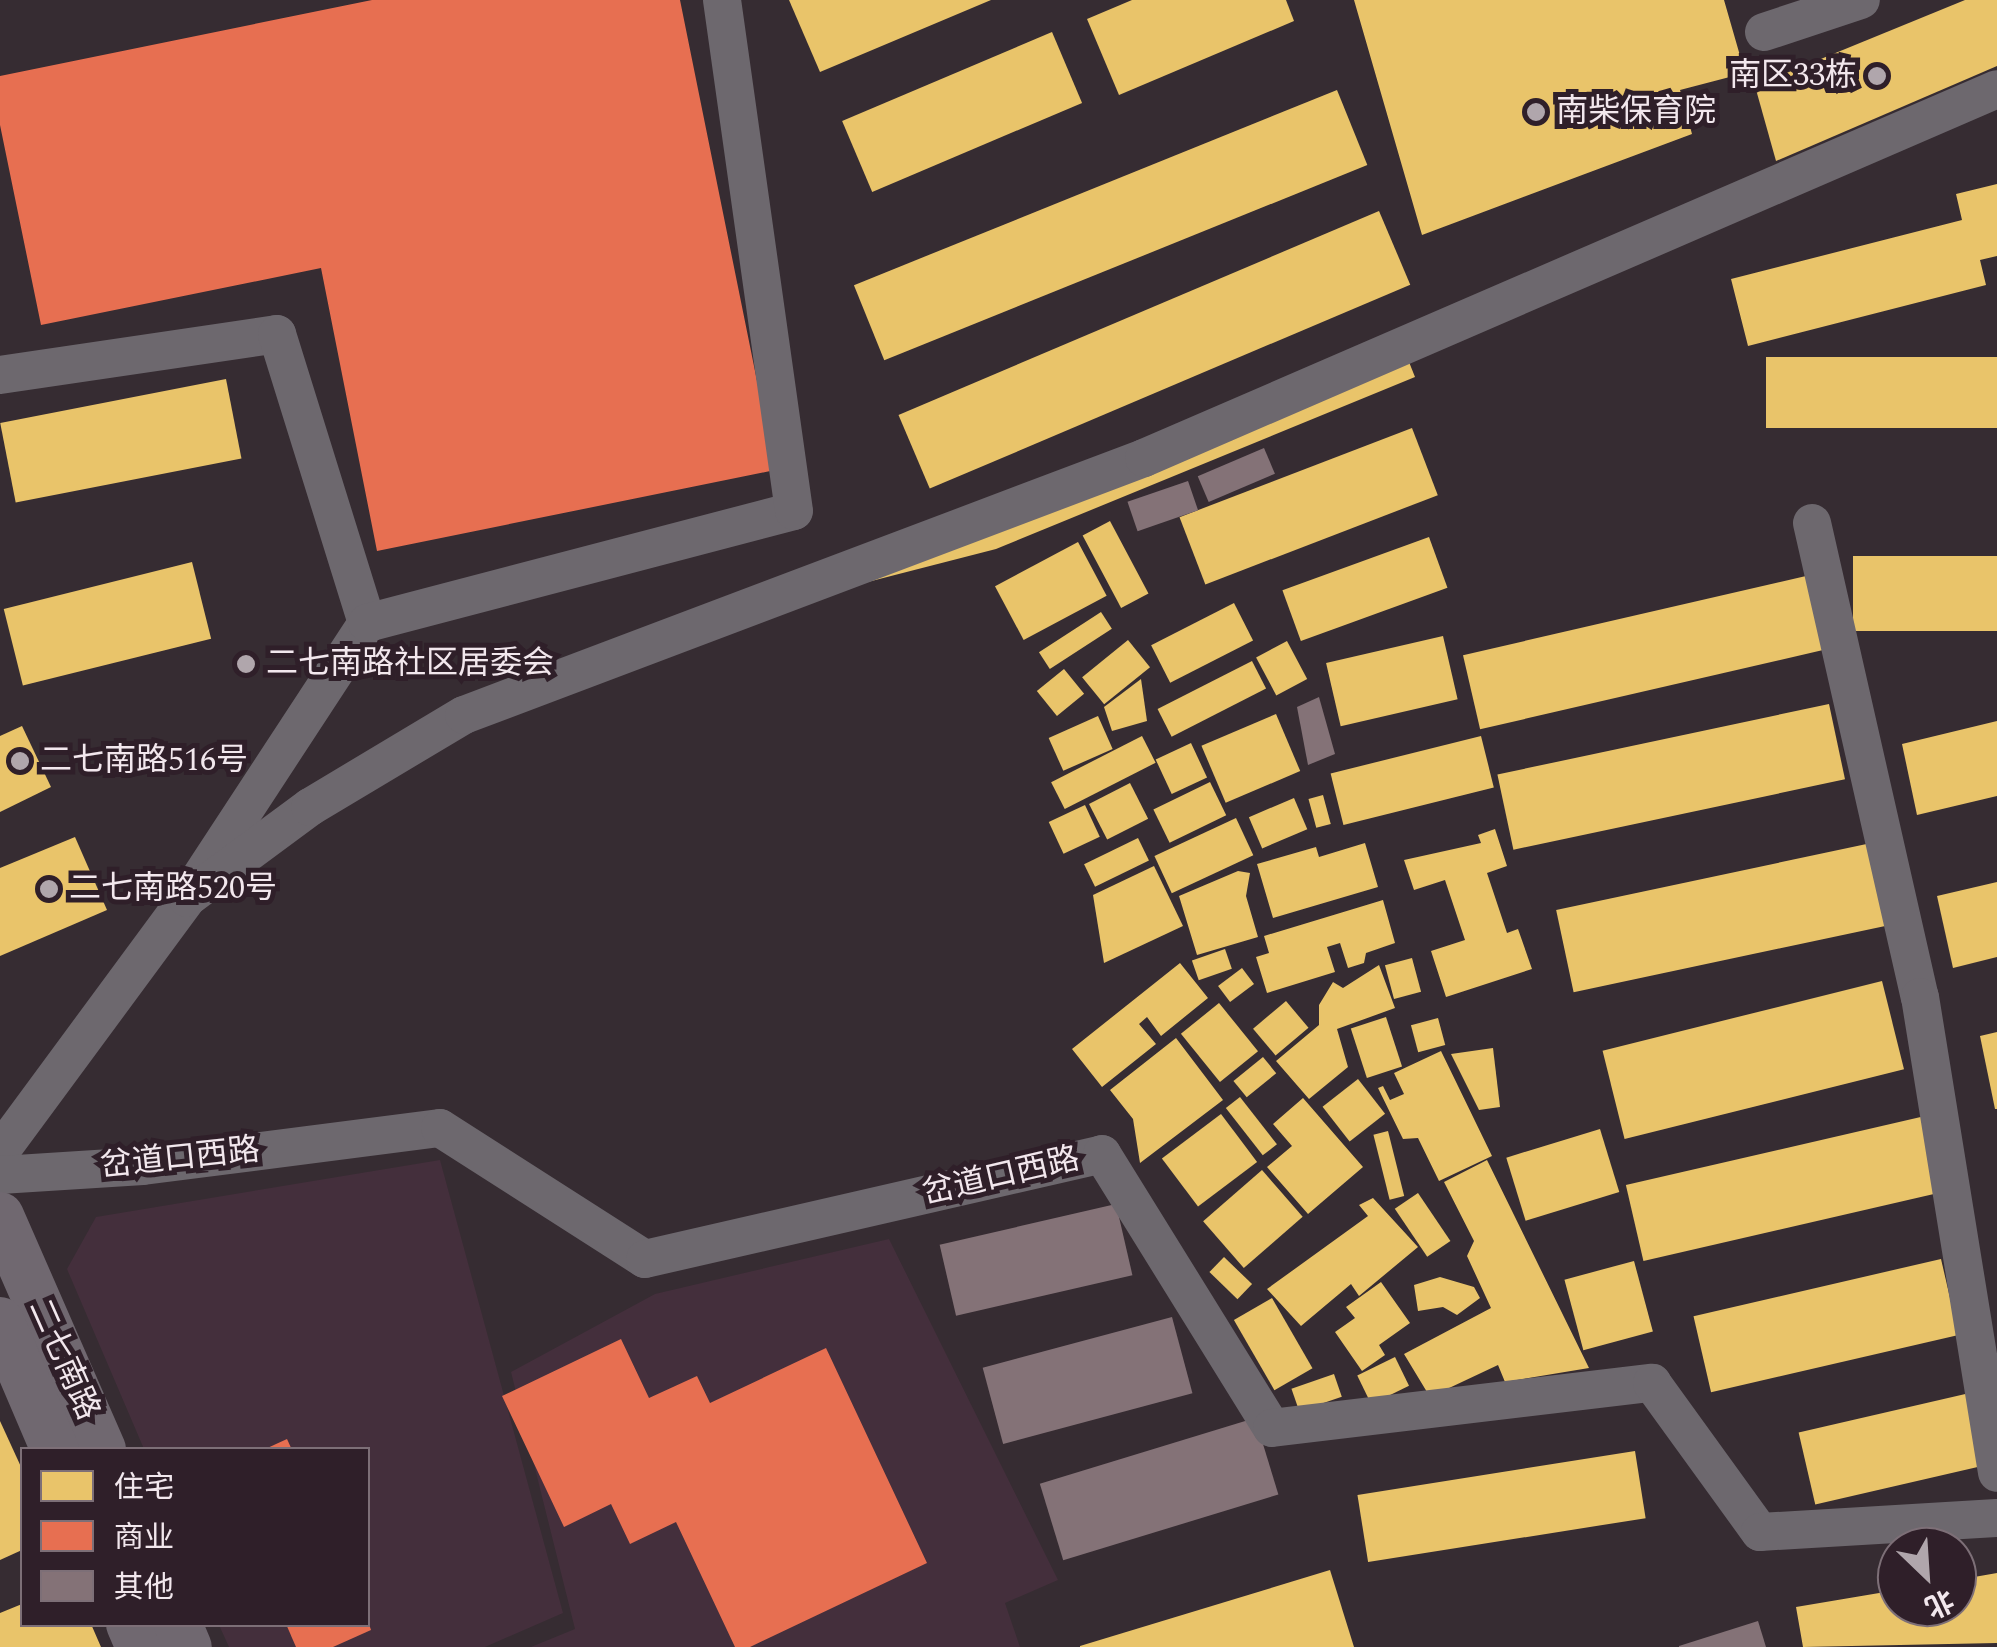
<!DOCTYPE html>
<meta charset="utf-8">
<style>
body{margin:0}
#map{position:relative;width:1997px;height:1647px;overflow:hidden;background:#362c32;font-family:Spectral,"Noto Sans SC",serif}
div>[style]{position:absolute}
.built>*{inset:0;background:#442f3c}
.homes>*{inset:0;background:#e9c46a;transform-origin:0 0}
.shops>*{inset:0;background:#e76f51}
.building>*{inset:0;background:#847277;transform-origin:0 0}
.minor>*{height:38px;margin:-19px;padding:0 19px;transform-origin:19px;border-radius:19px;background:#6d686e}
.major>*{height:48px;margin:-24px;padding:0 24px;transform-origin:24px;border-radius:24px;background:#706870}
.dots>*{width:28px;height:28px;translate:-50% -50%;box-sizing:border-box;border:5px solid #2f1f29;border-radius:50%}
span{translate:-50% -50%;white-space:nowrap;text-align:center;line-height:1.15;-webkit-text-stroke:10px #2f1f29;paint-order:stroke}
.poi-label{font-size:32px;color:#f2e7ed}
.right{translate:-100% -50%;text-align:right}
.left{translate:0 -50%;text-align:left}
.street-label{font-size:32px;color:#f2e7ed}
.legend{position:absolute;left:20px;top:1447px;width:350px;height:180px;box-sizing:border-box;background:#2f1f29;border:2px solid #7d6f77;margin:0;padding:12px 18px;list-style:none;font-size:30px;color:#f2e7ed}
.legend li{display:flex;align-items:center;gap:20px;height:50px}
.legend b{width:50px;border:2px solid #7d6f77}
.north{position:absolute;left:1877px;top:1527px;width:100px;height:100px;box-sizing:border-box;background:#2f1f29;border:2px solid #7d6f77;border-radius:50%;rotate:155deg;font-size:28px;font-weight:700;line-height:40px;text-align:center;color:#f2e7ed}
.north::after{content:'';display:block;margin:auto;width:35px;height:45px;background:#b0a6ac;clip-path:polygon(50% 0,100% 100%,50% 72%,0 100%)}
</style>
<div id="map">
<div class="built">
<i style="clip-path:polygon(440px 1160px,563px 1613px,485px 1647px,229px 1647px,219px 1625px,368px 1624px,368px 1450px,144px 1449px,67px 1269px,96px 1217px)"></i>
<i style="clip-path:polygon(889px 1239px,1058px 1580px,1005px 1603px,1020px 1647px,531px 1647px,575px 1629px,511px 1372px,655px 1294px)"></i>
</div>
<div class="homes">
<i style="clip-path:polygon(789px 0,991px 0,820px 72px)"></i>
<i style="clip-path:polygon(1132px 0,1286px 0,1294px 21px,1119px 95px,1087px 19px)"></i>
<i style="clip-path:polygon(1354px 0,1724px 0,1745px 73px,1680px 90px,1692px 134px,1422px 235px)"></i>
<i style="clip-path:polygon(1965px 0,1997px 0,1997px 66px,1776px 161px,1755px 86px)"></i>
<i style="left:1052px;top:32px;width:77px;height:228px;rotate:67deg"></i>
<i style="left:1337px;top:90px;width:81px;height:521px;rotate:68deg"></i>
<i style="clip-path:polygon(1997px 184px,1997px 256px,1980px 260px,1986px 285px,1748px 346px,1731px 279px,1962px 220px,1956px 194px)"></i>
<i style="left:1379px;top:211px;width:80px;height:522px;rotate:67deg"></i>
<i style="clip-path:polygon(1407px 357px,1415px 377px,996px 549px,856px 585px)"></i>
<i style="left:1997px;top:357px;width:71px;height:231px;rotate:90deg"></i>
<i style="left:226px;top:379px;width:81px;height:230px;rotate:79deg"></i>
<i style="left:1412px;top:428px;width:72px;height:249px;rotate:69deg"></i>
<i style="left:1110px;top:521px;width:82px;height:31px;rotate:62deg"></i>
<i style="left:1429px;top:537px;width:54px;height:156px;rotate:70deg"></i>
<i style="left:1078px;top:542px;width:61px;height:94px;rotate:62deg"></i>
<i style="left:1997px;top:556px;width:75px;height:144px;rotate:90deg"></i>
<i style="left:192px;top:562px;width:79px;height:194px;rotate:76deg"></i>
<i style="left:1806px;top:576px;width:76px;height:352px;rotate:77deg"></i>
<i style="left:1234px;top:603px;width:42px;height:93px;rotate:63deg"></i>
<i style="left:1101px;top:612px;width:20px;height:74px;rotate:57deg"></i>
<i style="left:1443px;top:636px;width:65px;height:120px;rotate:77deg"></i>
<i style="left:1128px;top:640px;width:35px;height:59px;rotate:51deg"></i>
<i style="left:1287px;top:641px;width:43px;height:35px;rotate:62deg"></i>
<i style="left:1252px;top:661px;width:31px;height:106px;rotate:63deg"></i>
<i style="left:1064px;top:669px;width:32px;height:35px;rotate:51deg"></i>
<i style="clip-path:polygon(1141px 679px,1147px 721px,1112px 731px,1104px 707px)"></i>
<i style="left:1829px;top:704px;width:77px;height:339px;rotate:78deg"></i>
<i style="left:1276px;top:714px;width:62px;height:81px;rotate:67deg"></i>
<i style="left:1098px;top:716px;width:36px;height:54px;rotate:66deg"></i>
<i style="clip-path:polygon(1997px 721px,1997px 796px,1917px 815px,1902px 744px)"></i>
<i style="clip-path:polygon(22px 726px,51px 787px,0 812px,0 736px)"></i>
<i style="left:1142px;top:736px;width:30px;height:102px;rotate:63deg"></i>
<i style="left:1481px;top:736px;width:53px;height:155px;rotate:76deg"></i>
<i style="left:1191px;top:743px;width:38px;height:39px;rotate:65deg"></i>
<i style="left:1210px;top:782px;width:37px;height:63px;rotate:64deg"></i>
<i style="left:1130px;top:783px;width:40px;height:46px;rotate:63deg"></i>
<i style="left:1323px;top:795px;width:30px;height:15px;rotate:75deg"></i>
<i style="left:1294px;top:798px;width:34px;height:49px;rotate:67deg"></i>
<i style="left:1085px;top:805px;width:35px;height:40px;rotate:65deg"></i>
<i style="left:1236px;top:818px;width:41px;height:90px;rotate:65deg"></i>
<i style="clip-path:polygon(1495px 829px,1507px 866px,1487px 873px,1507px 933px,1518px 929px,1532px 969px,1446px 997px,1431px 951px,1465px 940px,1445px 880px,1414px 890px,1404px 860px,1481px 843px,1478px 835px)"></i>
<i style="clip-path:polygon(75px 837px,107px 910px,0 956px,0 868px)"></i>
<i style="left:1138px;top:838px;width:25px;height:60px;rotate:64deg"></i>
<i style="left:1876px;top:842px;width:84px;height:327px;rotate:78deg"></i>
<i style="clip-path:polygon(1365px 843px,1378px 887px,1273px 918px,1257px 864px,1316px 847px,1319px 857px)"></i>
<i style="clip-path:polygon(1154px 866px,1183px 926px,1104px 963px,1093px 895px)"></i>
<i style="clip-path:polygon(1238px 871px,1250px 873px,1246px 896px,1258px 937px,1197px 955px,1179px 896px)"></i>
<i style="clip-path:polygon(1997px 882px,1997px 957px,1953px 968px,1937px 896px)"></i>
<i style="clip-path:polygon(1383px 900px,1395px 943px,1366px 953px,1364px 963px,1348px 968px,1340px 943px,1327px 947px,1335px 972px,1267px 993px,1256px 957px,1269px 953px,1264px 936px)"></i>
<i style="left:1225px;top:949px;width:21px;height:35px;rotate:71deg"></i>
<i style="left:1412px;top:958px;width:35px;height:28px;rotate:75deg"></i>
<i style="clip-path:polygon(1180px 963px,1208px 998px,1161px 1036px,1147px 1017px,1139px 1024px,1156px 1044px,1102px 1087px,1072px 1049px)"></i>
<i style="clip-path:polygon(1379px 965px,1395px 1008px,1337px 1029px,1348px 1067px,1309px 1099px,1276px 1061px,1319px 1025px,1319px 1005px,1333px 982px,1343px 988px)"></i>
<i style="left:1242px;top:968px;width:20px;height:30px;rotate:53deg"></i>
<i style="left:1882px;top:981px;width:91px;height:288px;rotate:76deg"></i>
<i style="left:1286px;top:1001px;width:35px;height:43px;rotate:50deg"></i>
<i style="left:1219px;top:1003px;width:62px;height:49px;rotate:51deg"></i>
<i style="left:1386px;top:1017px;width:52px;height:37px;rotate:72deg"></i>
<i style="left:1438px;top:1018px;width:28px;height:28px;rotate:75deg"></i>
<i style="clip-path:polygon(1997px 1032px,1997px 1109px,1995px 1109px,1980px 1036px)"></i>
<i style="clip-path:polygon(1176px 1038px,1223px 1100px,1140px 1163px,1133px 1119px,1110px 1090px)"></i>
<i style="clip-path:polygon(1493px 1048px,1500px 1107px,1479px 1110px,1451px 1054px)"></i>
<i style="clip-path:polygon(1441px 1051px,1492px 1156px,1439px 1181px,1418px 1138px,1403px 1139px,1378px 1088px,1383px 1086px,1390px 1100px,1404px 1094px,1394px 1073px)"></i>
<i style="left:1263px;top:1057px;width:21px;height:38px;rotate:51deg"></i>
<i style="left:1358px;top:1079px;width:44px;height:45px;rotate:52deg"></i>
<i style="left:1240px;top:1097px;width:60px;height:18px;rotate:52deg"></i>
<i style="clip-path:polygon(1303px 1098px,1363px 1167px,1308px 1214px,1267px 1167px,1292px 1146px,1273px 1124px)"></i>
<i style="left:1221px;top:1114px;width:60px;height:74px;rotate:53deg"></i>
<i style="left:1925px;top:1116px;width:78px;height:307px;rotate:77deg"></i>
<i style="left:1600px;top:1129px;width:66px;height:98px;rotate:73deg"></i>
<i style="left:1388px;top:1131px;width:67px;height:15px;rotate:76deg"></i>
<i style="clip-path:polygon(1487px 1160px,1589px 1368px,1505px 1382px,1498px 1365px,1430px 1397px,1404px 1354px,1491px 1308px,1467px 1256px,1474px 1241px,1444px 1182px)"></i>
<i style="left:1262px;top:1170px;width:62px;height:78px;rotate:49deg"></i>
<i style="left:1418px;top:1193px;width:58px;height:28px;rotate:56deg"></i>
<i style="clip-path:polygon(1373px 1198px,1418px 1247px,1359px 1296px,1351px 1284px,1301px 1326px,1267px 1289px,1368px 1216px,1359px 1205px)"></i>
<i style="left:1224px;top:1257px;width:39px;height:21px;rotate:44deg"></i>
<i style="left:1941px;top:1259px;width:78px;height:254px;rotate:77deg"></i>
<i style="left:1634px;top:1261px;width:73px;height:72px;rotate:75deg"></i>
<i style="clip-path:polygon(1440px 1277px,1474px 1287px,1480px 1298px,1457px 1315px,1443px 1307px,1418px 1311px,1414px 1285px)"></i>
<i style="clip-path:polygon(1381px 1282px,1410px 1323px,1379px 1345px,1385px 1355px,1362px 1371px,1335px 1332px,1355px 1318px,1346px 1307px)"></i>
<i style="left:1272px;top:1298px;width:81px;height:44px;rotate:60deg"></i>
<i style="left:1395px;top:1357px;width:32px;height:42px;rotate:64deg"></i>
<i style="left:1334px;top:1374px;width:24px;height:45px;rotate:71deg"></i>
<i style="left:1974px;top:1392px;width:74px;height:180px;rotate:77deg"></i>
<i style="clip-path:polygon(0 1421px,22px 1469px,22px 1550px,0 1560px)"></i>
<i style="left:1635px;top:1451px;width:68px;height:281px;rotate:81deg"></i>
<i style="clip-path:polygon(1330px 1570px,1354px 1647px,1080px 1647px,1080px 1646px)"></i>
<i style="clip-path:polygon(1997px 1573px,1997px 1643px,1803px 1647px,1796px 1607px,1897px 1590px,1897px 1607px,1957px 1607px,1957px 1580px)"></i>
<i style="clip-path:polygon(22px 1604px,22px 1624px,91px 1624px,101px 1647px,0 1647px,0 1613px)"></i>
</div>
<div class="shops">
<i style="clip-path:polygon(372px 0,680px 0,775px 470px,377px 551px,321px 268px,41px 325px,0 125px,0 76px)"></i>
<i style="clip-path:polygon(621px 1339px,649px 1398px,697px 1376px,710px 1403px,826px 1348px,927px 1563px,750px 1647px,735px 1647px,676px 1522px,630px 1544px,611px 1504px,564px 1527px,502px 1396px)"></i>
<i style="clip-path:polygon(287px 1439px,292px 1450px,263px 1450px)"></i>
<i style="clip-path:polygon(286px 1624px,369px 1624px,371px 1630px,333px 1647px,296px 1647px)"></i>
</div>
<div class="building">
<i style="left:1264px;top:448px;width:28px;height:72px;rotate:67deg"></i>
<i style="left:1188px;top:481px;width:31px;height:64px;rotate:71deg"></i>
<i style="clip-path:polygon(1319px 697px,1335px 754px,1308px 765px,1297px 707px)"></i>
<i style="left:1116px;top:1204px;width:73px;height:181px;rotate:77deg"></i>
<i style="left:1172px;top:1317px;width:79px;height:196px;rotate:75deg"></i>
<i style="left:1255px;top:1418px;width:80px;height:225px;rotate:73deg"></i>
<i style="clip-path:polygon(1758px 1621px,1766px 1647px,1679px 1647px,1679px 1646px)"></i>
</div>
<div class="minor">
<i style="left:1764px;top:32px;width:102px;rotate:-18.3deg"></i>
<i style="left:0;top:375px;width:280px;rotate:-8.4deg"></i>
<i style="left:277px;top:334px;width:303px;rotate:72.7deg"></i>
<i style="left:1812px;top:523px;width:486px;rotate:77.2deg"></i>
<i style="left:1920px;top:997px;width:482px;rotate:80.8deg"></i>
<i style="left:200px;top:878px;width:305px;rotate:-56.8deg"></i>
<i style="left:367px;top:623px;width:441px;rotate:-14.7deg"></i>
<i style="left:794px;top:511px;width:516px;rotate:-98.02deg"></i>
<i style="left:0;top:1152px;width:315px;rotate:-53.6deg"></i>
<i style="left:187px;top:898px;width:153px;rotate:-36.5deg"></i>
<i style="left:310px;top:807px;width:179px;rotate:-30.9deg"></i>
<i style="left:464px;top:715px;width:727px;rotate:-20.7deg"></i>
<i style="left:1144px;top:458px;width:929px;rotate:-23.39deg"></i>
<i style="left:0;top:1175px;width:143px;rotate:-3.6deg"></i>
<i style="left:143px;top:1166px;width:299px;rotate:-7.3deg"></i>
<i style="left:440px;top:1128px;width:243px;rotate:32.6deg"></i>
<i style="left:645px;top:1259px;width:469px;rotate:-12.9deg"></i>
<i style="left:1102px;top:1154px;width:322px;rotate:58.2deg"></i>
<i style="left:1272px;top:1428px;width:383px;rotate:-6.8deg"></i>
<i style="left:1652px;top:1383px;width:184px;rotate:54.1deg"></i>
<i style="left:1760px;top:1532px;width:237px;rotate:-3.4deg"></i>
</div>
<div class="major">
<i style="left:0;top:1216px;width:255px;rotate:66.4deg"></i>
<i style="left:0;top:1321px;width:140px;rotate:66.9deg"></i>
<i style="left:130px;top:1624px;width:25px;rotate:67deg"></i>
<i style="left:178px;top:1624px;width:25px;rotate:67deg"></i>
</div>
<div class="dots">
<i style="left:1877px;top:76px;background:#b0a6ac"></i>
<i style="left:1536px;top:112px;background:#b0a6ac"></i>
<i style="left:246px;top:664px;background:#b0a6ac"></i>
<i style="left:20px;top:761px;background:#b0a6ac"></i>
<i style="left:49px;top:889px;background:#b0a6ac"></i>
</div>
<div class="poi-label">
<span class="right" style="left:1857px;top:76px">南区33栋</span>
<span class="left" style="left:1556px;top:112px">南柴保育院</span>
<span class="left" style="left:266px;top:664px">二七南路社区居委会</span>
<span class="left" style="left:40px;top:761px">二七南路516号</span>
<span class="left" style="left:69px;top:889px">二七南路520号</span>
</div>
<div class="street-label">
<span style="left:180px;top:1159px;rotate:-6deg">岔道口西路</span>
<span style="left:1001px;top:1177px;rotate:-13deg">岔道口西路</span>
<span style="left:63px;top:1360px;rotate:66deg">二七南路</span>
</div>
<ul class="legend">
<li><b style="height:28px;background:#e9c46a"></b>住宅</li>
<li><b style="height:28px;background:#e76f51"></b>商业</li>
<li><b style="height:28px;background:#847277"></b>其他</li>
</ul>
<div class="north">北</div>
</div>
